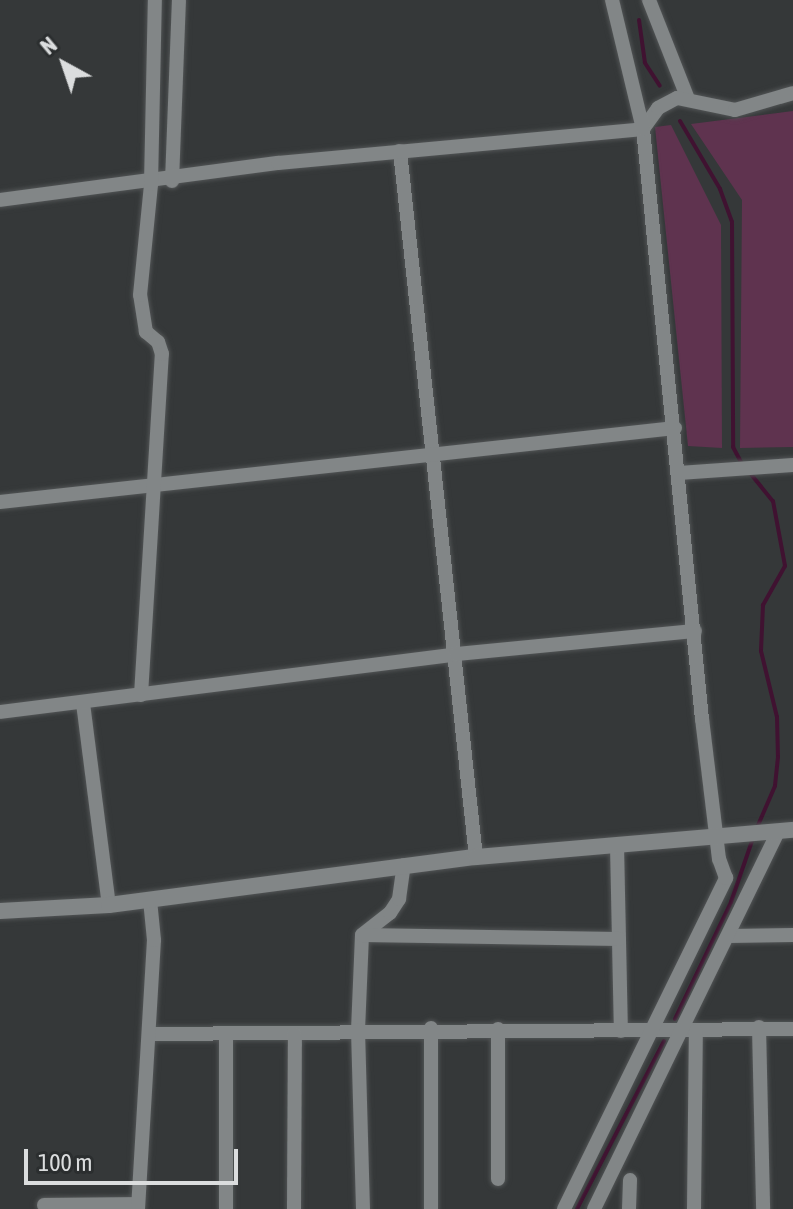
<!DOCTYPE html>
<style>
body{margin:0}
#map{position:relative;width:793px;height:1209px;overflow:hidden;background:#353839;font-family:"Asap Condensed",sans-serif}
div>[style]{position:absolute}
.green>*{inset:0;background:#5f334f}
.stream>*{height:4px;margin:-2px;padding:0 2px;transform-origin:2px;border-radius:2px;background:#401231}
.roads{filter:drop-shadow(0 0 2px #515455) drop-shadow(0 0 2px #515455)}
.minor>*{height:14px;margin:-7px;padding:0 7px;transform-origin:7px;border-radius:7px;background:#828687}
.tertiary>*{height:16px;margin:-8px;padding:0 8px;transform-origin:8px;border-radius:8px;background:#828687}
span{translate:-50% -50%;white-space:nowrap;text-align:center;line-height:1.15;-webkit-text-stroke:7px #2b2e2f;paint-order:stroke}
.north{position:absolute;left:24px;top:24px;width:80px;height:80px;-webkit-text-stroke:6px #2b2e2f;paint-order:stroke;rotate:320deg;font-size:22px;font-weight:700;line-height:32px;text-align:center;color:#dbddde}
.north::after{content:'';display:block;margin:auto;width:28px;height:36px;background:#dbddde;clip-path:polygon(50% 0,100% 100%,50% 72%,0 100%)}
.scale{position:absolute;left:24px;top:1149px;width:214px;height:36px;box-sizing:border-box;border:4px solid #dbddde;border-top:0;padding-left:10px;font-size:24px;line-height:28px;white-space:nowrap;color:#dbddde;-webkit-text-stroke:6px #2b2e2f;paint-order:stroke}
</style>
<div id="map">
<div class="green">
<i style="clip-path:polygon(793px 111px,793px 447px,740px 448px,742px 200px,691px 124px)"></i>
<i style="clip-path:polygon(671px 125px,721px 225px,722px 448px,688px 446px,655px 127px)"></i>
</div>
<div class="stream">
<i style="left:639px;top:20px;width:43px;rotate:82.1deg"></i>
<i style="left:645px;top:63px;width:27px;rotate:57deg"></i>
<i style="left:680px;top:121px;width:79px;rotate:59.5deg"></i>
<i style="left:720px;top:189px;width:35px;rotate:70deg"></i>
<i style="left:732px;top:222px;width:225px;rotate:89.7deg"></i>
<i style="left:733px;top:447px;width:19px;rotate:62deg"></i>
<i style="left:750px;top:473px;width:36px;rotate:51deg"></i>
<i style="left:773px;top:501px;width:66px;rotate:79.5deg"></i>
<i style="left:785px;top:566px;width:45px;rotate:119.4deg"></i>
<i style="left:763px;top:605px;width:46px;rotate:92.5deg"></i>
<i style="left:761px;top:651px;width:68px;rotate:76.4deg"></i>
<i style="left:777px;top:717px;width:40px;rotate:88.6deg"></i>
<i style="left:778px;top:757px;width:29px;rotate:96deg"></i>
<i style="left:775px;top:786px;width:48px;rotate:113.4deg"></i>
<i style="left:675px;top:1019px;width:130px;rotate:-64.4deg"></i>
<i style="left:731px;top:902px;width:68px;rotate:-71deg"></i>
<i style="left:577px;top:1209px;width:189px;rotate:-62.6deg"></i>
</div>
<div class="roads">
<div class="minor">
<i style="left:649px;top:0;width:106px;rotate:68.5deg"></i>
<i style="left:400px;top:151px;width:710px;rotate:83.86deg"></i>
<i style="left:172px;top:181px;width:181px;rotate:-87.8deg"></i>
<i style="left:0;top:200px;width:280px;rotate:-7.6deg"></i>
<i style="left:278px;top:163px;width:367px;rotate:-5.3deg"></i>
<i style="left:643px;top:129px;width:26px;rotate:-54deg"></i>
<i style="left:658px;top:108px;width:21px;rotate:-28deg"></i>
<i style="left:677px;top:98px;width:59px;rotate:11.7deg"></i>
<i style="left:735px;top:110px;width:60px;rotate:-16.3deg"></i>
<i style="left:679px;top:473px;width:114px;rotate:-4deg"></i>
<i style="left:0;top:502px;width:679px;rotate:-6.26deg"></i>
<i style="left:141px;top:695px;width:342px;rotate:-86.5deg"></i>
<i style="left:162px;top:354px;width:13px;rotate:-108deg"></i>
<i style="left:158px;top:342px;width:16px;rotate:-140deg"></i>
<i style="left:146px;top:332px;width:37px;rotate:-99deg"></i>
<i style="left:140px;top:295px;width:112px;rotate:-84.3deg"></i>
<i style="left:151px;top:184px;width:184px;rotate:-88.8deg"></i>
<i style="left:83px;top:703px;width:204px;rotate:82.7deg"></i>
<i style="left:0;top:712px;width:460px;rotate:-7.2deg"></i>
<i style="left:456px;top:654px;width:240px;rotate:-5.5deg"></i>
<i style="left:617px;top:845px;width:186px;rotate:88.8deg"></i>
<i style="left:363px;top:934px;width:34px;rotate:-38deg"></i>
<i style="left:390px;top:913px;width:17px;rotate:-57deg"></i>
<i style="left:399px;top:899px;width:34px;rotate:-82deg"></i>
<i style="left:362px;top:935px;width:95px;rotate:92.4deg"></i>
<i style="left:358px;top:1030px;width:179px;rotate:88.4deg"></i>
<i style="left:362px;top:935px;width:257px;rotate:0.9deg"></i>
<i style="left:729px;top:936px;width:64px;rotate:-0.9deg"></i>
<i style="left:759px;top:1027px;width:182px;rotate:88.7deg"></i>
<i style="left:150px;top:1034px;width:643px;rotate:-0.45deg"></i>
<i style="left:226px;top:1034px;width:175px;rotate:90deg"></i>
<i style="left:498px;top:1179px;width:150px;rotate:-90deg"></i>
<i style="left:44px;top:1205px;width:94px;rotate:-0.6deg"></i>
<i style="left:138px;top:1209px;width:269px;rotate:-86.6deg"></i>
<i style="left:154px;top:940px;width:40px;rotate:-95.7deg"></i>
<i style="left:294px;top:1209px;width:175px;rotate:-89.7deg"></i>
<i style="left:431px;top:1209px;width:181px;rotate:-90deg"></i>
<i style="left:564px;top:1209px;width:369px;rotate:-63.9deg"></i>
<i style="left:726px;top:878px;width:20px;rotate:-110deg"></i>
<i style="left:719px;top:859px;width:141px;rotate:-96.9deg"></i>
<i style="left:702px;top:719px;width:593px;rotate:-95.71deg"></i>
<i style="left:643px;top:129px;width:133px;rotate:-103.5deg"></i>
<i style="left:594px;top:1209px;width:420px;rotate:-64deg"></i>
<i style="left:629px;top:1209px;width:29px;rotate:-88deg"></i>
<i style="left:694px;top:1209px;width:178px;rotate:-89.4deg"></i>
</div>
<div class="tertiary">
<i style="left:0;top:911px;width:109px;rotate:-3.2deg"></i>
<i style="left:109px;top:905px;width:370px;rotate:-7.5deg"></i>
<i style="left:476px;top:857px;width:318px;rotate:-4.9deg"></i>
</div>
</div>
<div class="north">N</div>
<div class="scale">100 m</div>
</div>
